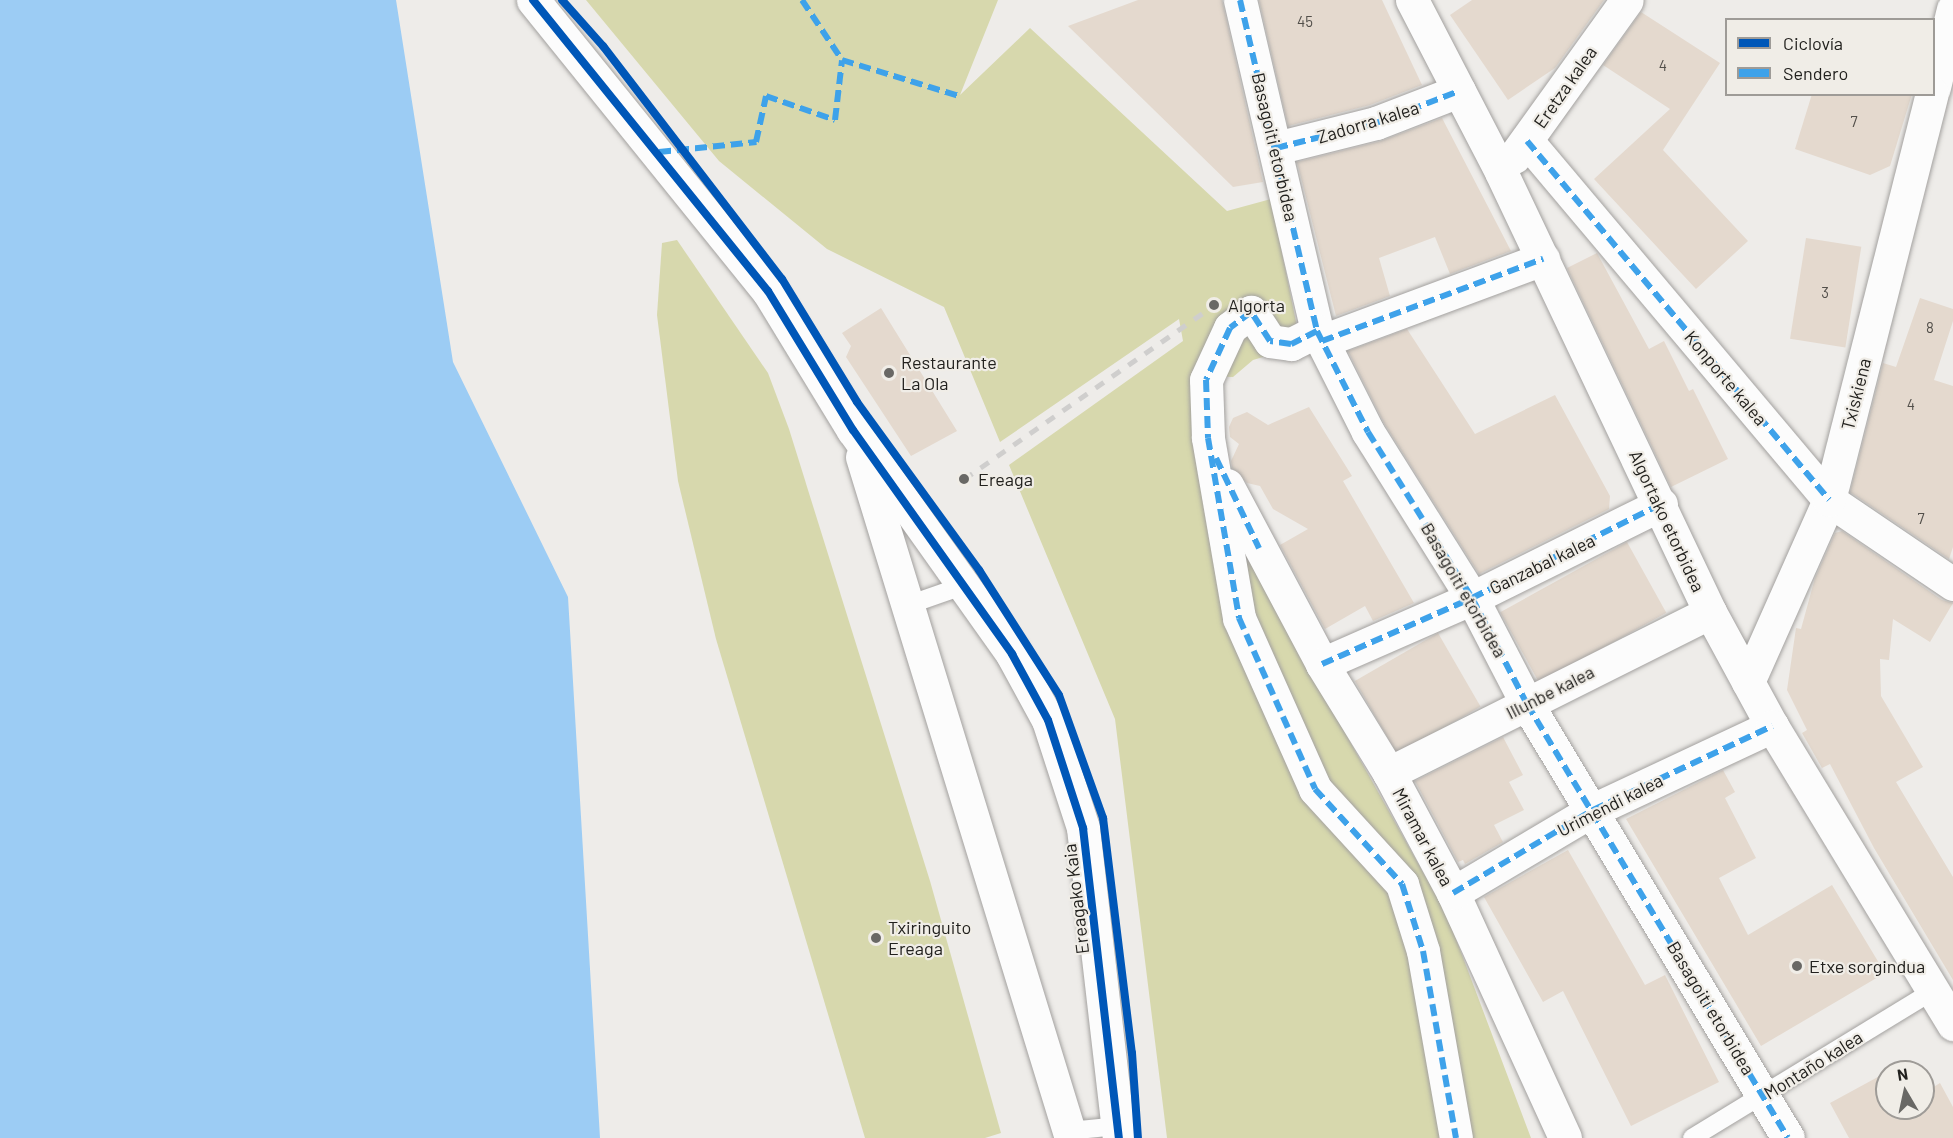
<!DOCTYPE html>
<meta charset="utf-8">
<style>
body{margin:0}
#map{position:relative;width:1953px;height:1138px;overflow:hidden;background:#eeece9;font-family:Barlow,sans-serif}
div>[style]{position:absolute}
.green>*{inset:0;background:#d7d8ad}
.water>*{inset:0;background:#9cccf4}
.building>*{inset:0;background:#e4d9ce;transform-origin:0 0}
.roads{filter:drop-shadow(0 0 2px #a3a19f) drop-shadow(0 0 2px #a3a19f)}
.lane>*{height:18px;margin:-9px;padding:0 9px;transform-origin:9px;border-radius:9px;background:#fcfcfc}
.street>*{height:33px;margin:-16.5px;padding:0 16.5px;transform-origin:16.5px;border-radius:16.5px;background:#fcfcfc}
.secondary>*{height:33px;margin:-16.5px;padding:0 16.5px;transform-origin:16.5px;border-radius:16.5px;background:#fcfcfc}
.rail>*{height:4.5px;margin-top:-2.25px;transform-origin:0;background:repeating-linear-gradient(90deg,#cfcecd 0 10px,transparent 0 20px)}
.quiet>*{height:6px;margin-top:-3px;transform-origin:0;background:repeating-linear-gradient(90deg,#3ea2ea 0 12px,transparent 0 18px)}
.cycleway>*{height:8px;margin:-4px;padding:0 4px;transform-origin:4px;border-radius:4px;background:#0057b8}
.dots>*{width:16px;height:16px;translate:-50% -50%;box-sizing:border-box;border:3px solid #f0ede7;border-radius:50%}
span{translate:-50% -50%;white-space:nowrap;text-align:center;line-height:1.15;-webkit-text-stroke:4.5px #f0ede7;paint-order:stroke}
.number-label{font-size:15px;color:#524f4a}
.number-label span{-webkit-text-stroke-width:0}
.street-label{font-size:18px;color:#22211e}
.poi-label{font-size:18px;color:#22211e}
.left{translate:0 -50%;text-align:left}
.legend{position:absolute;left:1725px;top:18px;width:210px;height:78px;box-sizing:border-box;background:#f0ede7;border:2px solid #9e9b97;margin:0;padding:8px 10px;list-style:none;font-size:18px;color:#22211e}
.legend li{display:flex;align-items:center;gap:12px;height:30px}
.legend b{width:30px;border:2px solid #9e9b97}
.north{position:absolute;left:1875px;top:1060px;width:60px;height:60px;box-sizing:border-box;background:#f0ede7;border:2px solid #9e9b97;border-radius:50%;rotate:351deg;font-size:16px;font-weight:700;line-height:24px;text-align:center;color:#22211e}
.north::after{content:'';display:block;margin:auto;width:21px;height:27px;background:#696865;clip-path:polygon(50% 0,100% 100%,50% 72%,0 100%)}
</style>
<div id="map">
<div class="green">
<i style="clip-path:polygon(586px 0,998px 0,960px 95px,1030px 28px,1227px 211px,1271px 199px,1303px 356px,1273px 354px,1253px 360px,1233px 377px,1191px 376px,1306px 663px,1447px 915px,1531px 1138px,1167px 1138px,1115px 719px,1009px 465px,1183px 341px,1179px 319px,1000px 442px,944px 307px,827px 249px,719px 161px)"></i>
<i style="clip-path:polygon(677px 240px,768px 373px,789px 429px,930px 881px,1001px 1133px,985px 1138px,865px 1138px,716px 639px,678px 481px,657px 315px,662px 243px)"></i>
</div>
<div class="water">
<i style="clip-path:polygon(0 0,396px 0,453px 362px,568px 597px,600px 1138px,0 1138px)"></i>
</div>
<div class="building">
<i style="clip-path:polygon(1138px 0,1222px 0,1263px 182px,1233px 187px,1068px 26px)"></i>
<i style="clip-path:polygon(1259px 0,1382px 0,1422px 85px,1370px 105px,1288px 126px)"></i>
<i style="clip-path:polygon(1472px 0,1604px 0,1555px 68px,1508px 100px,1450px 15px)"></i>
<i style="clip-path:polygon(1641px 12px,1720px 63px,1663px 150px,1748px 241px,1696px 289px,1594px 179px,1670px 109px,1603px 65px)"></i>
<i style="clip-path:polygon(1812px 94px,1912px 94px,1890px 166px,1870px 175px,1795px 149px)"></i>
<i style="clip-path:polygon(1442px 118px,1511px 251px,1450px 274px,1435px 237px,1379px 258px,1390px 296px,1336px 316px,1297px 162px,1381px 141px)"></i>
<i style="left:1806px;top:238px;width:56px;height:102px;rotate:9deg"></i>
<i style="clip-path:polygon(1597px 253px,1649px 349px,1664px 341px,1689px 391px,1693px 389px,1728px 459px,1671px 487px,1567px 268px)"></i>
<i style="clip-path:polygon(1920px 298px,1953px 309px,1953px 321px,1934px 380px,1953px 386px,1953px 547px,1949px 559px,1850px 492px,1883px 363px,1896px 367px)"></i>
<i style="clip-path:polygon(881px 308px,957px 431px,911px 456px,846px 357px,851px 346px,842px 333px)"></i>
<i style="clip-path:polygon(1407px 329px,1475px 434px,1555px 395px,1610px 496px,1609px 509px,1479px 574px,1384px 423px,1348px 351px)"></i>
<i style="clip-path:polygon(1309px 407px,1352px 476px,1343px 481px,1414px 603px,1373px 621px,1365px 606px,1325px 629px,1280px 545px,1308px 529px,1273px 509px,1260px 486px,1247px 483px,1232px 468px,1231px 461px,1239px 444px,1230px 437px,1229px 427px,1233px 418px,1247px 412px,1268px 425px)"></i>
<i style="clip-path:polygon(1842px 531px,1942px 600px,1953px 603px,1930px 642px,1893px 619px,1889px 660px,1880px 659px,1881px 696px,1923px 767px,1896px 782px,1953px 877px,1953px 980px,1874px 848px,1830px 764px,1822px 768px,1802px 733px,1807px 730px,1787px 690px,1796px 628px,1801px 629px,1815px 578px,1835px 533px)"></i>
<i style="left:1627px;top:542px;width:81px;height:145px;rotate:61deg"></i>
<i style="left:1438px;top:633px;width:85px;height:96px;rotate:60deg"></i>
<i style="clip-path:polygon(1503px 737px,1523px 775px,1509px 782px,1524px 810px,1494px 825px,1503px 842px,1465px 864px,1463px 860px,1458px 862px,1415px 781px)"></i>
<i style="clip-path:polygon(1723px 770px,1735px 792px,1725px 798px,1756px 858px,1719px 878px,1748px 935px,1832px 885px,1885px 973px,1761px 1046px,1626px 819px)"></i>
<i style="clip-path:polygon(1568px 850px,1645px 985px,1665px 975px,1719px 1082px,1631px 1126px,1563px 991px,1543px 1002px,1484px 897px)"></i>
<i style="clip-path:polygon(1911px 1060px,1917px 1072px,1888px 1072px)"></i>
<i style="clip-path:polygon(1887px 1072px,1887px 1108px,1923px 1108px,1923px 1083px,1927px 1091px,1940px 1083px,1953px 1107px,1953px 1138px,1849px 1138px,1830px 1103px)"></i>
</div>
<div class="roads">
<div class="lane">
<i style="left:908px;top:605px;width:60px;rotate:-19.3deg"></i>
<i style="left:1069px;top:1131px;width:49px;rotate:-5.8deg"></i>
<i style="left:1692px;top:1138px;width:282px;rotate:-31.4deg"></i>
</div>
<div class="street">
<i style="left:533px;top:0;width:374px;rotate:51.1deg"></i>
<i style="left:768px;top:291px;width:163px;rotate:58.6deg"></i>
<i style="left:853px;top:430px;width:275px;rotate:54.6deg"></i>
<i style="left:1012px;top:654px;width:75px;rotate:61.4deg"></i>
<i style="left:1048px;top:720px;width:114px;rotate:72deg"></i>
<i style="left:1083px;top:828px;width:312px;rotate:83.4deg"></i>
<i style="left:1240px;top:0;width:340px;rotate:76.9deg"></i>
<i style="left:1317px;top:331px;width:113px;rotate:63.2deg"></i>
<i style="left:1368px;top:432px;width:196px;rotate:57.9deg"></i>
<i style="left:1472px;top:598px;width:119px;rotate:62.6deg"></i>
<i style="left:1527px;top:704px;width:506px;rotate:58.98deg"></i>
<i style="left:1934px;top:87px;width:80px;rotate:-76.3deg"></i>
<i style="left:1527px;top:141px;width:469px;rotate:49.9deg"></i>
<i style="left:1829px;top:500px;width:150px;rotate:34.1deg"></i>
<i style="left:1276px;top:148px;width:103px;rotate:-14deg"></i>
<i style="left:1376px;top:123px;width:89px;rotate:-21.1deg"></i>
<i style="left:1514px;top:157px;width:193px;rotate:-54.3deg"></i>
<i style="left:1317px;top:331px;width:29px;rotate:153deg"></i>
<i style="left:1291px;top:344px;width:21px;rotate:-172deg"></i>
<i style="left:1270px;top:341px;width:35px;rotate:-123deg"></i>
<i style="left:1251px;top:312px;width:26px;rotate:143deg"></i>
<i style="left:1230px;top:328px;width:57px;rotate:114.8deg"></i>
<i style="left:1206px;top:380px;width:58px;rotate:88deg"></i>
<i style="left:1208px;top:438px;width:183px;rotate:80.2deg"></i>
<i style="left:1239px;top:618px;width:187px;rotate:66deg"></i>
<i style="left:1315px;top:789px;width:129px;rotate:47.5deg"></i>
<i style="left:1402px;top:884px;width:70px;rotate:72.6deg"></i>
<i style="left:1423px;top:951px;width:190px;rotate:80deg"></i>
<i style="left:1322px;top:341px;width:236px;rotate:-20.4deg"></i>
<i style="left:862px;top:457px;width:712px;rotate:72.94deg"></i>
<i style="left:1227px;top:485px;width:203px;rotate:62deg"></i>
<i style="left:1322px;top:664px;width:128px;rotate:58.4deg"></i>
<i style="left:1389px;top:773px;width:136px;rotate:61.9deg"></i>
<i style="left:1453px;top:893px;width:269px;rotate:65.4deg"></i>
<i style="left:1322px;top:664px;width:164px;rotate:-23.7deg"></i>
<i style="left:1472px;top:598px;width:211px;rotate:-26.4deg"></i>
<i style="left:1748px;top:682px;width:199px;rotate:-66deg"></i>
<i style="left:1829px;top:500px;width:419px;rotate:-75.8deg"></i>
<i style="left:1389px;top:773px;width:359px;rotate:-26.6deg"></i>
<i style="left:1453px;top:893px;width:163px;rotate:-30.7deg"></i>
<i style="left:1593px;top:810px;width:198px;rotate:-25.1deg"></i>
</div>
<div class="secondary">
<i style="left:1412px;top:0;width:194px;rotate:62.6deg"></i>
<i style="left:1501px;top:172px;width:487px;rotate:64.6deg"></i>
<i style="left:1710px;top:612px;width:130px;rotate:61.5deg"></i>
<i style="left:1772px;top:726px;width:349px;rotate:58.7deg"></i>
</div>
</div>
<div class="rail">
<i style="left:964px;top:479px;width:305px;rotate:-34.8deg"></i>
</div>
<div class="quiet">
<i style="left:802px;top:0;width:72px;rotate:56.3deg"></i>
<i style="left:842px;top:60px;width:122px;rotate:17.1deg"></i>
<i style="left:1240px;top:0;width:340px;rotate:76.9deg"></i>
<i style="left:1317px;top:331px;width:113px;rotate:63.2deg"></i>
<i style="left:1368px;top:432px;width:196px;rotate:57.9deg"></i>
<i style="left:1472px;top:598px;width:119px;rotate:62.6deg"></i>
<i style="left:1527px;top:704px;width:506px;rotate:58.98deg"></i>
<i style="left:1527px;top:141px;width:469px;rotate:49.9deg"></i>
<i style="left:1276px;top:148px;width:103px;rotate:-14deg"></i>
<i style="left:1376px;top:123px;width:89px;rotate:-21.1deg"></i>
<i style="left:659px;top:152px;width:98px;rotate:-5.9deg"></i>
<i style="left:756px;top:142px;width:47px;rotate:-77.7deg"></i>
<i style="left:766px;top:96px;width:73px;rotate:19.2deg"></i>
<i style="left:835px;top:120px;width:60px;rotate:-83.3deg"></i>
<i style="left:1317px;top:331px;width:29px;rotate:153deg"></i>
<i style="left:1291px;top:344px;width:21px;rotate:-172deg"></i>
<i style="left:1270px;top:341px;width:35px;rotate:-123deg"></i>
<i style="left:1251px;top:312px;width:26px;rotate:143deg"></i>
<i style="left:1230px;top:328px;width:57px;rotate:114.8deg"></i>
<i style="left:1206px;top:380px;width:58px;rotate:88deg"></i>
<i style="left:1208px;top:438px;width:183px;rotate:80.2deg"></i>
<i style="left:1239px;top:618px;width:187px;rotate:66deg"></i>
<i style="left:1315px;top:789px;width:129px;rotate:47.5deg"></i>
<i style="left:1402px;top:884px;width:70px;rotate:72.6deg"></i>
<i style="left:1423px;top:951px;width:190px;rotate:80deg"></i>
<i style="left:1322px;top:341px;width:236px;rotate:-20.4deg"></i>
<i style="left:1216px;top:458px;width:100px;rotate:64.5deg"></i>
<i style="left:1322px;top:664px;width:164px;rotate:-23.7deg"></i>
<i style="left:1472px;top:598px;width:211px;rotate:-26.4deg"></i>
<i style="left:1453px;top:893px;width:163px;rotate:-30.7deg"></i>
<i style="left:1593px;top:810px;width:198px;rotate:-25.1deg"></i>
</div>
<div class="cycleway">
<i style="left:533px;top:0;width:374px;rotate:51.1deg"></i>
<i style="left:768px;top:291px;width:163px;rotate:58.6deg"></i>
<i style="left:853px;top:430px;width:275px;rotate:54.6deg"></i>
<i style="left:1012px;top:654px;width:75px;rotate:61.4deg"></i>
<i style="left:1048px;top:720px;width:114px;rotate:72deg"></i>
<i style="left:1083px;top:828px;width:312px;rotate:83.4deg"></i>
<i style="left:562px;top:0;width:62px;rotate:48.3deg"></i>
<i style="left:603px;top:46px;width:294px;rotate:52.5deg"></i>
<i style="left:782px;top:279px;width:144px;rotate:58.6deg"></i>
<i style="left:857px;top:402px;width:208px;rotate:54deg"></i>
<i style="left:979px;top:570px;width:148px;rotate:57.4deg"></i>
<i style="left:1059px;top:695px;width:131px;rotate:70.3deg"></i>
<i style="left:1103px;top:818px;width:237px;rotate:83deg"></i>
<i style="left:1132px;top:1053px;width:85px;rotate:86deg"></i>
</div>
<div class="dots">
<i style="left:1214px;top:305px;background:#696865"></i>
<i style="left:889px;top:373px;background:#696865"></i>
<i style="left:964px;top:479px;background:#696865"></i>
<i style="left:876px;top:938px;background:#696865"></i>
<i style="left:1797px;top:966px;background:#696865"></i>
</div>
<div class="number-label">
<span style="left:1305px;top:22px">45</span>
<span style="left:1663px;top:66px">4</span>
<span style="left:1854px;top:122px">7</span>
<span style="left:1825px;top:293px">3</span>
<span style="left:1930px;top:328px">8</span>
<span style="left:1911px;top:405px">4</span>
<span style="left:1921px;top:519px">7</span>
</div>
<div class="street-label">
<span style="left:1565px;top:87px;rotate:-55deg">Eretza kalea</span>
<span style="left:1368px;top:122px;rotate:-17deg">Zadorra kalea</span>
<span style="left:1275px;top:147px;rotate:77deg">Basagoiti etorbidea</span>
<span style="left:1726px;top:378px;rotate:50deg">Konporte kalea</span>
<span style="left:1856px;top:394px;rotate:-76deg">Txiskiena</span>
<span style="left:1667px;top:521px;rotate:65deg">Algortako etorbidea</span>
<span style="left:1542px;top:564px;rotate:-26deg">Ganzabal kalea</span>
<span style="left:1464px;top:590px;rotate:60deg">Basagoiti etorbidea</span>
<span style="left:1550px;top:692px;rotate:-27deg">Illunbe kalea</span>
<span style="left:1610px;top:805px;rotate:-27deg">Urimendi kalea</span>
<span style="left:1423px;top:837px;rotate:62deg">Miramar kalea</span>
<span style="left:1076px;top:899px;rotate:-97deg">Ereagako Kaia</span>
<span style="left:1711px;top:1008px;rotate:59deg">Basagoiti etorbidea</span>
<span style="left:1813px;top:1065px;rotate:-32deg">Montaño kalea</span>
</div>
<div class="poi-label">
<span class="left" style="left:1228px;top:305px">Algorta</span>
<span class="left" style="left:901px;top:373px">Restaurante<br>La Ola</span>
<span class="left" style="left:978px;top:479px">Ereaga</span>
<span class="left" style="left:888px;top:938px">Txiringuito<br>Ereaga</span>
<span class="left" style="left:1809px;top:966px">Etxe sorgindua</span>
</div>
<ul class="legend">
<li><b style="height:8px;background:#0057b8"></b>Ciclovía</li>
<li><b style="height:8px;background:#3ea2ea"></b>Sendero</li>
</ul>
<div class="north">N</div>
</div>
